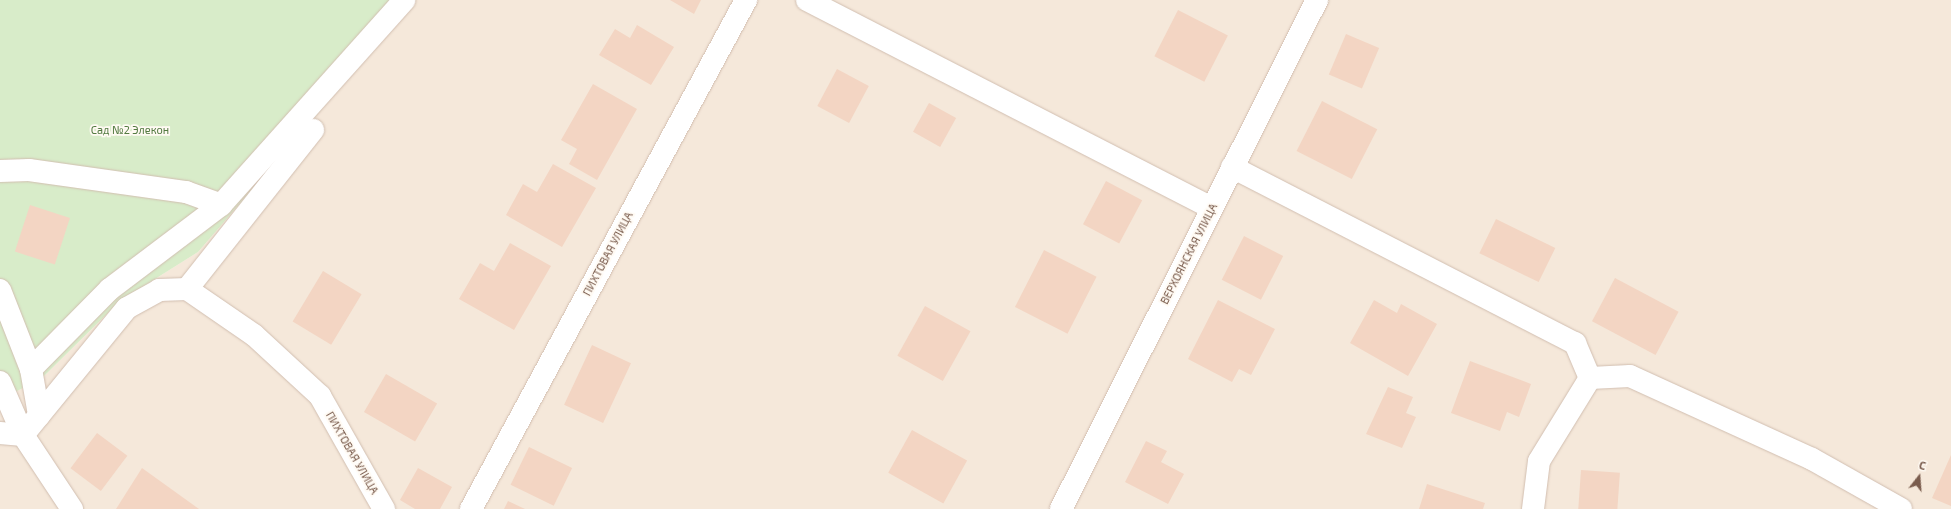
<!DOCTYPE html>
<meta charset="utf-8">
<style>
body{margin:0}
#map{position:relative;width:1951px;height:509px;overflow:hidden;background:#fdf6ec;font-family:"Exo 2",sans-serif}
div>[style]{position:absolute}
.residential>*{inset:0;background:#f5e8da}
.green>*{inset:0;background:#d8ecc9}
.building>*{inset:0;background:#f3d5c3;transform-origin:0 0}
.roads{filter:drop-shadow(0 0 1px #d1beb0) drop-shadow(0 0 1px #d1beb0)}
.minor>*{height:22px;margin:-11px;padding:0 11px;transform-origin:11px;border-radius:11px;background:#fff}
span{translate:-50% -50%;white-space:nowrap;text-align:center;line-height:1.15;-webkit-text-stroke:3.5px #fffaf3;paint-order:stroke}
.park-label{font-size:11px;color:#537a41}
.street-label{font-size:11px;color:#7a5c4d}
.north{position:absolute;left:1899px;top:457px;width:40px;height:40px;-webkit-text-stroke:3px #fffaf3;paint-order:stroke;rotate:17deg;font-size:11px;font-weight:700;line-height:16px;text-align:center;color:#7a5c4d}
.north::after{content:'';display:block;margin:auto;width:14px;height:18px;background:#7a5c4d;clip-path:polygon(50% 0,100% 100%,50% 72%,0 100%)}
</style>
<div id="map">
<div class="residential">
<i style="clip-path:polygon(416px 0,1951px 0,1951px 509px,0 509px,0 400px,42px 378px,120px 301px,198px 252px)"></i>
</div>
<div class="green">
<i style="clip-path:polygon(0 0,416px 0,198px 252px,120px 301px,42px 378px,0 400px)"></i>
</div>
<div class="building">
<i style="clip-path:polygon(670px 0,701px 0,694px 14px)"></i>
<i style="left:1178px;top:10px;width:56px;height:52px;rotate:27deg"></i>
<i style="clip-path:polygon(637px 25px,674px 47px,651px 85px,599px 55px,615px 29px,630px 38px)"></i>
<i style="left:1346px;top:34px;width:36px;height:44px;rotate:23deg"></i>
<i style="left:837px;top:69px;width:36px;height:42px;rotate:28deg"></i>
<i style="clip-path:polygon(593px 84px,637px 109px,597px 180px,569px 164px,577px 149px,561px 140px)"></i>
<i style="left:1322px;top:101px;width:62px;height:56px;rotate:27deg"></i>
<i style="left:929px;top:103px;width:31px;height:33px;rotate:29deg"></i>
<i style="clip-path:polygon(553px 164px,596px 188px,562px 247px,506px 215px,523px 184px,537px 192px)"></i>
<i style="left:1106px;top:181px;width:41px;height:49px;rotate:28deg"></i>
<i style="left:30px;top:205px;width:42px;height:49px;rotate:18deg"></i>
<i style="left:1496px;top:219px;width:66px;height:38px;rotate:26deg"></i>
<i style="left:1244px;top:236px;width:44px;height:49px;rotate:27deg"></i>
<i style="clip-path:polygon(510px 243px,551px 266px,514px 330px,459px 299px,480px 263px,494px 271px)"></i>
<i style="left:1044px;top:250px;width:59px;height:64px;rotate:27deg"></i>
<i style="left:323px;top:271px;width:45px;height:59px;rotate:31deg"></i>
<i style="left:1615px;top:278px;width:72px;height:49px;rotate:28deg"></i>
<i style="clip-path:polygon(1218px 300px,1275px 329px,1251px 375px,1239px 369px,1232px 382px,1188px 359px)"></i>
<i style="clip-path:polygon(1374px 300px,1397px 313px,1401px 304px,1437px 324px,1408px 376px,1350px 343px)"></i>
<i style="left:925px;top:306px;width:52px;height:57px;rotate:29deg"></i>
<i style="left:592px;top:345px;width:43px;height:66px;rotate:25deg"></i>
<i style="clip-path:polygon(1470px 361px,1531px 384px,1519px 417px,1507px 412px,1500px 431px,1451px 413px)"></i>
<i style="left:386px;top:374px;width:59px;height:44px;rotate:30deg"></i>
<i style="clip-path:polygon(1388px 387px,1413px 397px,1406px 413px,1416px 417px,1402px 448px,1366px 434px)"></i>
<i style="left:912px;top:430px;width:63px;height:49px;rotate:29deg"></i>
<i style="left:97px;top:433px;width:38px;height:44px;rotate:37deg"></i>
<i style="clip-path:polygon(1146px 441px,1167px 451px,1161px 462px,1184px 474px,1168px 504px,1125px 482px)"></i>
<i style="left:529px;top:447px;width:48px;height:42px;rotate:26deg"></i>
<i style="clip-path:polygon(1951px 455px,1951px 506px,1932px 498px)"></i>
<i style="clip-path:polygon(142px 468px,199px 509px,116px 509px)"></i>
<i style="clip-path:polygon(418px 468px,452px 487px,440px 509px,415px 509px,400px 500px)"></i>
<i style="left:1581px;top:470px;width:39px;height:39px;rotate:4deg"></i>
<i style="clip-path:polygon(1427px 484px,1485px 503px,1483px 509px,1419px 509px)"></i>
<i style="clip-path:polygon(508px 501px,525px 509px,504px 509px)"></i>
</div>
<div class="roads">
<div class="minor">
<i style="left:807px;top:0;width:455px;rotate:27.2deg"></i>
<i style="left:1232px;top:167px;width:386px;rotate:27.2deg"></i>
<i style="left:1575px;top:343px;width:38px;rotate:67deg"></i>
<i style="left:1590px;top:378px;width:40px;rotate:-2.9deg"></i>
<i style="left:1630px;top:376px;width:200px;rotate:24.5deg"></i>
<i style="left:1812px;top:459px;width:102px;rotate:29.3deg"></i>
<i style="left:0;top:171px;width:29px;rotate:-2deg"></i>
<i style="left:29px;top:170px;width:159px;rotate:8deg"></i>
<i style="left:186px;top:192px;width:37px;rotate:20deg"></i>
<i style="left:187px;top:289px;width:203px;rotate:-51.6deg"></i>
<i style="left:0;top:290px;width:85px;rotate:68.6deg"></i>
<i style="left:31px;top:369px;width:47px;rotate:80.1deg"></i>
<i style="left:31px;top:369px;width:112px;rotate:-45.4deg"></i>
<i style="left:110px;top:289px;width:139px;rotate:-37.1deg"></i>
<i style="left:221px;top:205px;width:275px;rotate:-48.2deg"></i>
<i style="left:0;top:382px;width:58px;rotate:66.5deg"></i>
<i style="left:23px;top:435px;width:89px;rotate:56.5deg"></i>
<i style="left:0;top:433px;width:23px;rotate:5deg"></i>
<i style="left:23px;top:435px;width:164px;rotate:-50.7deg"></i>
<i style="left:127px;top:308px;width:37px;rotate:-29deg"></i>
<i style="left:159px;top:290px;width:28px;rotate:-2deg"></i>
<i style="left:187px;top:289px;width:81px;rotate:34.5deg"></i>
<i style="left:254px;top:335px;width:90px;rotate:42.7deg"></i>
<i style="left:320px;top:396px;width:130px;rotate:60.5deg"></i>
<i style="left:471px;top:509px;width:579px;rotate:-61.62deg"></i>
<i style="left:1061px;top:509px;width:570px;rotate:-63.3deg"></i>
<i style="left:1533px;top:509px;width:48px;rotate:-82.9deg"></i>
<i style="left:1539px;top:461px;width:97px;rotate:-58.4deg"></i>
</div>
</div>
<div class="park-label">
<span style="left:130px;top:130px">Сад №2 Элекон</span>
</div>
<div class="street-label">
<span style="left:608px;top:254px;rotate:-62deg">ПИХТОВАЯ УЛИЦА</span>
<span style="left:1189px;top:254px;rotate:-63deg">ВЕРХОЯНСКАЯ УЛИЦА</span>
<span style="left:352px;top:453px;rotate:60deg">ПИХТОВАЯ УЛИЦА</span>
</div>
<div class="north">С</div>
</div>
